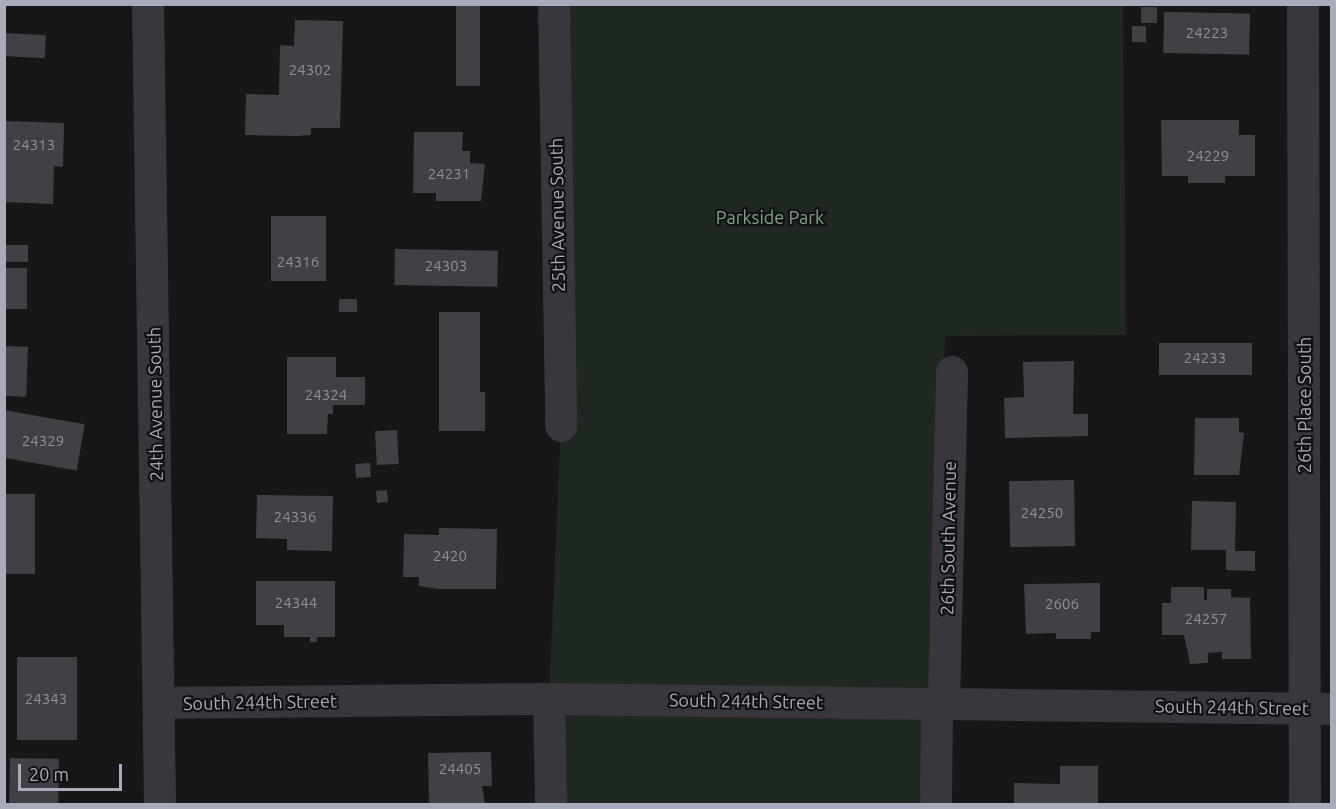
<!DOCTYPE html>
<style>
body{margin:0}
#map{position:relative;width:1336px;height:809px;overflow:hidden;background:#171618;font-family:Ubuntu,sans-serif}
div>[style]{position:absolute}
.green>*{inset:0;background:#202822}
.building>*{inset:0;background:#414045;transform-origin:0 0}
.minor>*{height:32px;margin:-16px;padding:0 16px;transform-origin:16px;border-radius:16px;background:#37373d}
span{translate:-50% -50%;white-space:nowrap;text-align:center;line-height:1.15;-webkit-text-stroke:4.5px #121113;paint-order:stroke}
.number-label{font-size:15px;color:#8e909c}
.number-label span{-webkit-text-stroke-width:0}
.street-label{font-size:18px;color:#a8abb9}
.park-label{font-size:18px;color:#7fa486}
.frame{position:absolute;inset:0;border:6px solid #a8abb9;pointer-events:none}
.scale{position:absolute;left:18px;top:764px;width:104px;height:27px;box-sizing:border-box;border:3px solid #a8abb9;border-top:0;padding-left:8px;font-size:18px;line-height:21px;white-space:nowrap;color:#a8abb9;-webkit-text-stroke:4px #121113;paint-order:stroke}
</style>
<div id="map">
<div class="green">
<i style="clip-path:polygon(554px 5px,1123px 5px,1126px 335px,945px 336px,937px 703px,938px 804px,556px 804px,549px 699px,561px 426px)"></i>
</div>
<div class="building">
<i style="left:456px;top:4px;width:24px;height:82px"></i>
<i style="left:1141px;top:7px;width:16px;height:16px"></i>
<i style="left:1164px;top:12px;width:86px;height:41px;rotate:1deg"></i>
<i style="clip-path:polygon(295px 20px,343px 21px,340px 128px,311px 128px,311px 135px,297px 136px,245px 135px,246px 94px,279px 95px,280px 45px,294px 46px)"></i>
<i style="left:1132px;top:26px;width:14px;height:16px"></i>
<i style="left:4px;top:33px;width:42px;height:23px;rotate:3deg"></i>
<i style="clip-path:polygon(1161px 120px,1239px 120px,1239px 135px,1255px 135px,1255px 176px,1225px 176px,1225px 183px,1188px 183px,1188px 176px,1162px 176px)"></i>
<i style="clip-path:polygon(4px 121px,64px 123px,63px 167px,54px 166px,53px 204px,4px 202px)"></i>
<i style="clip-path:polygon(414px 132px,463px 132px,462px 151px,470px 151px,470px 163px,485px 164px,481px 201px,436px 201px,436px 193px,413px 193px)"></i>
<i style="left:271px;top:216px;width:55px;height:65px"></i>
<i style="left:4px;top:245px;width:24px;height:17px"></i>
<i style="left:395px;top:249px;width:103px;height:36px;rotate:1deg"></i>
<i style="left:4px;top:268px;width:23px;height:41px"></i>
<i style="left:339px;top:299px;width:18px;height:13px"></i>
<i style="clip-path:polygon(439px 312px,480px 312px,480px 392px,485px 392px,485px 431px,439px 431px)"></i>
<i style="left:1159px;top:343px;width:93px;height:32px"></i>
<i style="left:4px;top:346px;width:24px;height:50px;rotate:2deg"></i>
<i style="clip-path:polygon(287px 357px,336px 357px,336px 377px,365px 377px,365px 405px,333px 405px,333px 414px,328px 414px,327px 434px,287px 434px)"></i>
<i style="clip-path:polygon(1074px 361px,1073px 414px,1088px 414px,1088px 436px,1005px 438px,1004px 398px,1024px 397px,1023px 362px)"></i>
<i style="left:4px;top:410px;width:82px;height:47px;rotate:10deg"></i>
<i style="clip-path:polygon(1195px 418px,1239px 418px,1239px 432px,1244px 433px,1239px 475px,1194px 475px)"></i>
<i style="left:397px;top:430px;width:34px;height:22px;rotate:87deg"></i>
<i style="left:370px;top:463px;width:14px;height:15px;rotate:86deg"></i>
<i style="left:1074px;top:480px;width:66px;height:65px;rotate:89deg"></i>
<i style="left:387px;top:490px;width:12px;height:11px;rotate:85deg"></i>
<i style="left:4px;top:494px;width:31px;height:80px"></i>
<i style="clip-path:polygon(257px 495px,333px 496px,332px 551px,287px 550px,287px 539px,256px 538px)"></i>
<i style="clip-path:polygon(1192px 501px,1236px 502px,1235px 551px,1255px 551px,1255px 571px,1226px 570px,1226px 550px,1191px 550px)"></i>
<i style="clip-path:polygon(439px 528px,497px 529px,496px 589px,439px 589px,419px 586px,419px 577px,403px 577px,404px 534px,439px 535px)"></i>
<i style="clip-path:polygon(256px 581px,335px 581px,335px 637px,317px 637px,317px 642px,310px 642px,310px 637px,284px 637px,284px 625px,256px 625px)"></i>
<i style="clip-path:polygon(1100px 583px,1100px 632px,1091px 632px,1091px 639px,1056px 639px,1056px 633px,1026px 634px,1024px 584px)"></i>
<i style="clip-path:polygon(1171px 587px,1204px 587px,1204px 600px,1207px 600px,1207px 589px,1231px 589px,1231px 597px,1250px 598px,1251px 659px,1222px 659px,1222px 652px,1208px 653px,1208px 663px,1190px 664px,1184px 635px,1162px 635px,1162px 603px,1171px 603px)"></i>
<i style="left:17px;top:657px;width:60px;height:83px"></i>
<i style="clip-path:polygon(491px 752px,492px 786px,482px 786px,485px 804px,429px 804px,428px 753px)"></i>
<i style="left:10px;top:758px;width:49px;height:46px;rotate:1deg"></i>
<i style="clip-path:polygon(1060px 766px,1098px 766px,1098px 804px,1014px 804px,1014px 783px,1060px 784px)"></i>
</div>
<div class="minor">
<i style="left:148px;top:4px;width:800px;rotate:89.14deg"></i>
<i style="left:554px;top:4px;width:422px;rotate:89deg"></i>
<i style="left:1303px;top:4px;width:800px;rotate:89.86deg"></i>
<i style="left:549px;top:699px;width:105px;rotate:88.9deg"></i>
<i style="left:160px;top:703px;width:389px;rotate:-0.6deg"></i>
<i style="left:549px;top:699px;width:783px;rotate:0.73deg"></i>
<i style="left:944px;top:703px;width:331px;rotate:-88.6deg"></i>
<i style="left:936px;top:804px;width:101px;rotate:-89.4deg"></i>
</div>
<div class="number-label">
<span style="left:1207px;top:33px">24223</span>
<span style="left:310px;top:70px">24302</span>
<span style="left:34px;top:145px">24313</span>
<span style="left:1208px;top:156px">24229</span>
<span style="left:449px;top:174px">24231</span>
<span style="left:298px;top:262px">24316</span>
<span style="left:446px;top:266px">24303</span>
<span style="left:1205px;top:358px">24233</span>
<span style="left:326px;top:395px">24324</span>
<span style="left:43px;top:441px">24329</span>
<span style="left:1042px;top:513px">24250</span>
<span style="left:295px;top:517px">24336</span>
<span style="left:450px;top:556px">2420</span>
<span style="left:296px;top:603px">24344</span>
<span style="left:1062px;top:604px">2606</span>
<span style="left:1206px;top:619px">24257</span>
<span style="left:46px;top:699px">24343</span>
<span style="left:460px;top:769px">24405</span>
</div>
<div class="street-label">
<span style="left:557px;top:215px;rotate:-91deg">25th Avenue South</span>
<span style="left:155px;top:404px;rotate:-91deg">24th Avenue South</span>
<span style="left:1304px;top:405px;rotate:-90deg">26th Place South</span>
<span style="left:948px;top:538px;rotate:-89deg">26th South Avenue</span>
<span style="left:746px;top:701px;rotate:1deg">South 244th Street</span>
<span style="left:260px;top:702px;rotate:-1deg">South 244th Street</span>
<span style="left:1232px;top:707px;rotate:1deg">South 244th Street</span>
</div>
<div class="park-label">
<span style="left:770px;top:217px">Parkside Park</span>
</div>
<div class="frame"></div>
<div class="scale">20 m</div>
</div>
